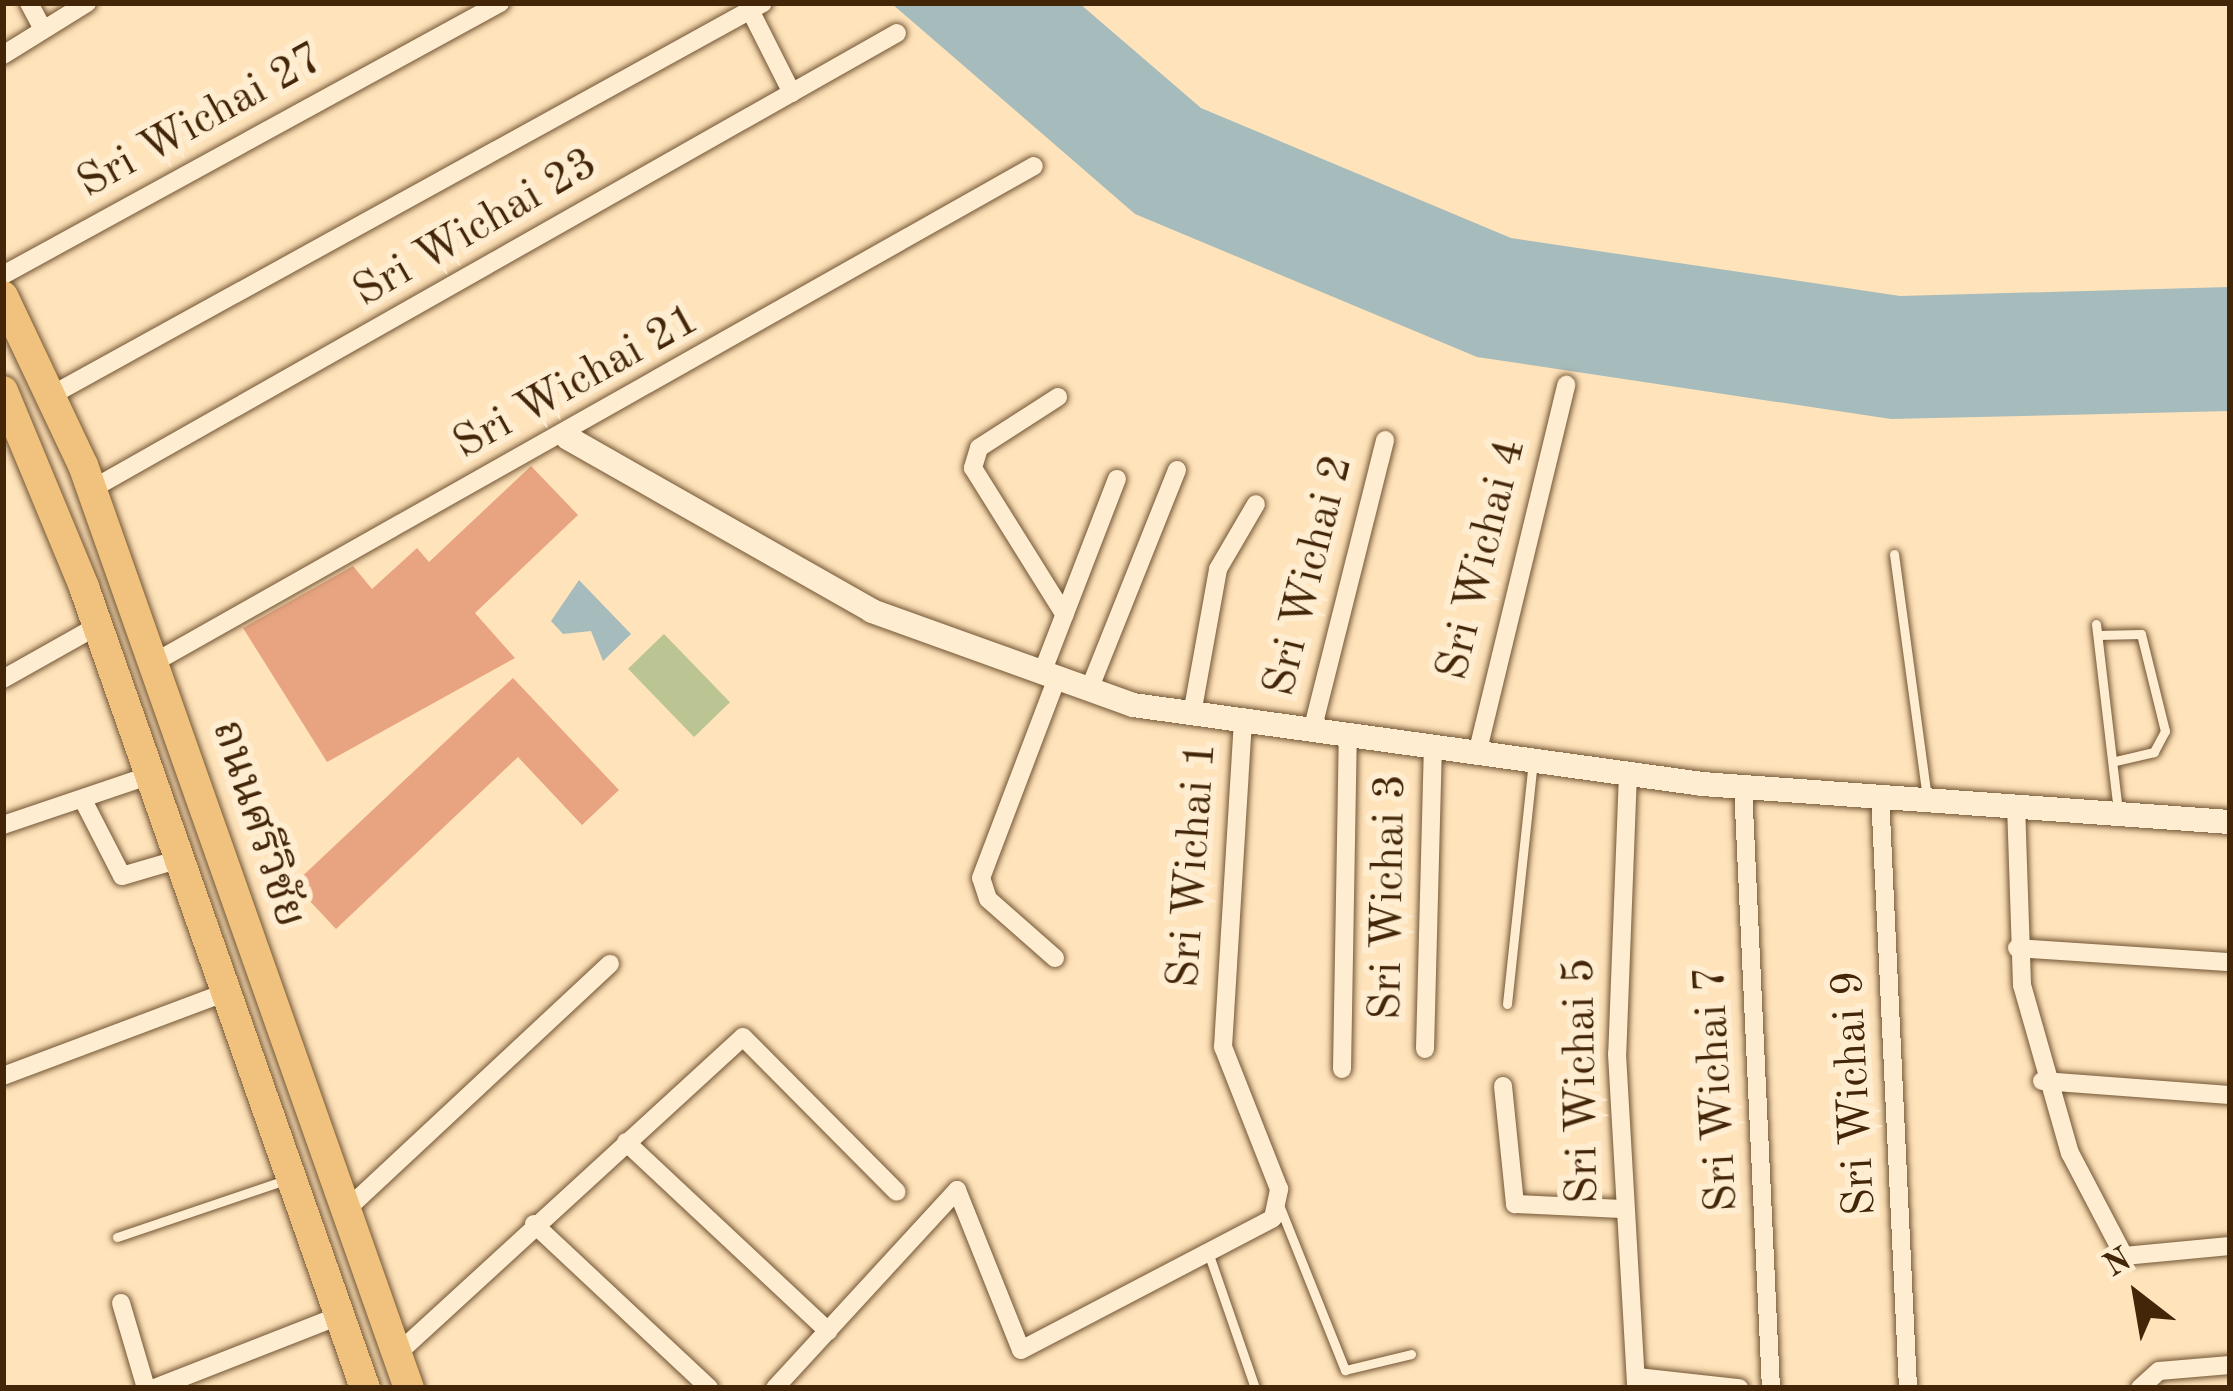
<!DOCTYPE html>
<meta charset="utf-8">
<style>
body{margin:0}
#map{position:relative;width:2233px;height:1391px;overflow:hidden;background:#ffe3ba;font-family:"Old Standard TT","Noto Serif Thai",serif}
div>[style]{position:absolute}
.green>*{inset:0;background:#bbc594;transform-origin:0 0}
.water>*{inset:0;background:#a6bbbb}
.building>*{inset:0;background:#e8a481}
.roads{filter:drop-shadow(0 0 3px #725534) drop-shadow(0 0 3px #725534)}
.service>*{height:9px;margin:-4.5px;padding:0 4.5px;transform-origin:4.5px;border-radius:4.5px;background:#ffedd2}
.minor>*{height:18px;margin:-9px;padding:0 9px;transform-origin:9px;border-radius:9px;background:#ffedd2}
.tertiary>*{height:24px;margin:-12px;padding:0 12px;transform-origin:12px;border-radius:12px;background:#ffedd2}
.primary>*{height:30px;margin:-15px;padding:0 15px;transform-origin:15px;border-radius:15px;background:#f0c27d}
span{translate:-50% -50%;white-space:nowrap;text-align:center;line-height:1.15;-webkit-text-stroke:12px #ffedd2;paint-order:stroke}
.street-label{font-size:45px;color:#432608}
.frame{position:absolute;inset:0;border:6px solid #432608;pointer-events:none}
.north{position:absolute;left:2077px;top:1235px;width:120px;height:120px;-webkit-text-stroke:9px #ffedd2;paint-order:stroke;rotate:329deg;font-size:33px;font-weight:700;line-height:48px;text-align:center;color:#432608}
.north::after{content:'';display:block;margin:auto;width:42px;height:54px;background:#432608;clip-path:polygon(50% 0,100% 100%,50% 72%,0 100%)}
</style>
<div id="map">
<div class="green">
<i style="left:664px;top:634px;width:95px;height:50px;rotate:46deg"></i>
</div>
<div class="water">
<i style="clip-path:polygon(891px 3px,1079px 3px,1201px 108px,1511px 238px,1900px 296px,2230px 287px,2230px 411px,1891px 419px,1477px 357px,1135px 214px)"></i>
<i style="clip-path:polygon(579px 580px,631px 634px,603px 661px,591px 631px,563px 634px,551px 621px)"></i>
</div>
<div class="building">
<i style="clip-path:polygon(531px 466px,578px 515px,475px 613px,515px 658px,327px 762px,243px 628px,353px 566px,372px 589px,417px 548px,429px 562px)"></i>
<i style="clip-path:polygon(513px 678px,619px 790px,582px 825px,518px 757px,336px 929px,294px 884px)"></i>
</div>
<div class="roads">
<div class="service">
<i style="left:1894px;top:554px;width:245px;rotate:82.3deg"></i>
<i style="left:2096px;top:624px;width:189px;rotate:83.3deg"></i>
<i style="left:2098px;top:635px;width:43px;rotate:-1.3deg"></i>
<i style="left:2141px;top:634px;width:100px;rotate:76.1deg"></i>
<i style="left:2165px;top:731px;width:24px;rotate:118deg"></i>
<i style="left:2154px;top:752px;width:39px;rotate:167deg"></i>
<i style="left:1507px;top:1004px;width:243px;rotate:-83.9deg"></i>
<i style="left:1279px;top:1205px;width:178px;rotate:68.2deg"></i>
<i style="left:1345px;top:1370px;width:68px;rotate:-13.6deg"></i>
<i style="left:117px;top:1237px;width:181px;rotate:-18.7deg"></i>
<i style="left:1209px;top:1255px;width:141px;rotate:70.9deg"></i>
</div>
<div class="minor">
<i style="left:29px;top:3px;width:30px;rotate:62deg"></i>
<i style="left:750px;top:10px;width:93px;rotate:63.2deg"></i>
<i style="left:3px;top:55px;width:99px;rotate:-31.8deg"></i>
<i style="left:3px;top:275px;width:567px;rotate:-28.69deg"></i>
<i style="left:50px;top:396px;width:814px;rotate:-28.86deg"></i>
<i style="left:1058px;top:397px;width:94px;rotate:147.2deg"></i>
<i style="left:979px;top:448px;width:21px;rotate:107deg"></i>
<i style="left:973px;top:468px;width:173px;rotate:58deg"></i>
<i style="left:92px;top:489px;width:925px;rotate:-29.53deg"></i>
<i style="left:155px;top:662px;width:1009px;rotate:-29.44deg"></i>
<i style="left:1042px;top:673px;width:208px;rotate:-68.9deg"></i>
<i style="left:3px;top:679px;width:108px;rotate:-29.4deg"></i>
<i style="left:1089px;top:690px;width:237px;rotate:-68.2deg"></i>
<i style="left:1192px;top:714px;width:147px;rotate:-79.8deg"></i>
<i style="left:1218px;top:569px;width:75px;rotate:-59.7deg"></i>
<i style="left:1312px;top:731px;width:300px;rotate:-75.9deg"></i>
<i style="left:1477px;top:754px;width:380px;rotate:-76.4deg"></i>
<i style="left:1628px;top:773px;width:281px;rotate:92.2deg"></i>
<i style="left:1617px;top:1054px;width:335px;rotate:86.7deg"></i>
<i style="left:1743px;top:786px;width:603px;rotate:87.34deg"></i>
<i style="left:1880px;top:794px;width:595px;rotate:87.3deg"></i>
<i style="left:83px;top:800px;width:85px;rotate:62.8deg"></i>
<i style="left:122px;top:876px;width:60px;rotate:-16.3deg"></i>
<i style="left:2016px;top:804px;width:181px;rotate:88.1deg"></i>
<i style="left:2022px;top:985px;width:175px;rotate:74.1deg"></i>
<i style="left:2070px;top:1153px;width:116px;rotate:62.3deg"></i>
<i style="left:2124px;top:1256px;width:106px;rotate:-5.4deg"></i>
<i style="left:3px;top:825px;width:156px;rotate:-18.7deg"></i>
<i style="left:2017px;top:948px;width:213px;rotate:3.8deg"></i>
<i style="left:1055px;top:958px;width:89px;rotate:-138.6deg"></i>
<i style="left:988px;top:899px;width:22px;rotate:-108deg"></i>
<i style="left:981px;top:878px;width:214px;rotate:-69.2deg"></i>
<i style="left:1425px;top:1049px;width:301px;rotate:-88.5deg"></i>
<i style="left:1342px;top:1069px;width:333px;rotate:-89deg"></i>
<i style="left:3px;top:1076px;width:238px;rotate:-20.6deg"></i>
<i style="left:2042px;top:1081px;width:189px;rotate:4.3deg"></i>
<i style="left:1503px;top:1086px;width:119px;rotate:84.2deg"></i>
<i style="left:1515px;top:1204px;width:108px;rotate:2.7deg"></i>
<i style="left:626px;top:1142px;width:277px;rotate:43.1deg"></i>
<i style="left:346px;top:1210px;width:361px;rotate:-43deg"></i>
<i style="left:534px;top:1224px;width:240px;rotate:43.1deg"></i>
<i style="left:121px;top:1303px;width:89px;rotate:73.6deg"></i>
<i style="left:397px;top:1354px;width:469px;rotate:-42.5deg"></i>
<i style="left:743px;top:1037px;width:218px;rotate:45.2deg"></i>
<i style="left:1637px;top:1377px;width:103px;rotate:6.2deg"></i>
<i style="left:155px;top:1388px;width:198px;rotate:-21.4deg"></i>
<i style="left:775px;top:1388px;width:269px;rotate:-47.4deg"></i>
<i style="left:957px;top:1190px;width:172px;rotate:68.2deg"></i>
<i style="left:1021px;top:1350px;width:284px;rotate:-27.6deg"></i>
<i style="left:1273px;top:1218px;width:30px;rotate:-78deg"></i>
<i style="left:1279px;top:1189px;width:153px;rotate:-111.5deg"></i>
<i style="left:1223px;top:1047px;width:327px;rotate:-86.5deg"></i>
<i style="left:2140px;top:1388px;width:25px;rotate:-42deg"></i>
<i style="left:2159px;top:1371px;width:71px;rotate:-4.8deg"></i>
</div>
<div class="tertiary">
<i style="left:568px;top:438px;width:350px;rotate:29.6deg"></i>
<i style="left:872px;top:611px;width:277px;rotate:19.8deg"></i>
<i style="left:1133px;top:705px;width:574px;rotate:7.9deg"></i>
<i style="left:1702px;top:784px;width:529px;rotate:4.12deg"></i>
</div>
<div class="primary">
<i style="left:3px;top:296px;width:187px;rotate:64.7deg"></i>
<i style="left:83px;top:465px;width:979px;rotate:70.55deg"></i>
<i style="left:3px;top:391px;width:212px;rotate:67.5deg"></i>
<i style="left:84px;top:587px;width:849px;rotate:70.67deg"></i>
</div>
</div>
<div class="street-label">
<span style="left:201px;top:122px;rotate:-29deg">Sri Wichai 27</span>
<span style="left:476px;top:229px;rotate:-30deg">Sri Wichai 23</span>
<span style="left:577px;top:383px;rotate:-29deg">Sri Wichai 21</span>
<span style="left:1483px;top:560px;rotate:-76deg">Sri Wichai 4</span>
<span style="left:1310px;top:576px;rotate:-76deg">Sri Wichai 2</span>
<span style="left:257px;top:824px;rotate:72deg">ถนนศรีวิชัย</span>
<span style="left:1194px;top:865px;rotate:-86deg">Sri Wichai 1</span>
<span style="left:1390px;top:897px;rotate:-89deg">Sri Wichai 3</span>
<span style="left:1583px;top:1081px;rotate:-91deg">Sri Wichai 5</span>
<span style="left:1718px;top:1089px;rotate:-93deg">Sri Wichai 7</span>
<span style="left:1856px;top:1093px;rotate:-93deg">Sri Wichai 9</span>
</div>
<div class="frame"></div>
<div class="north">N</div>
</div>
